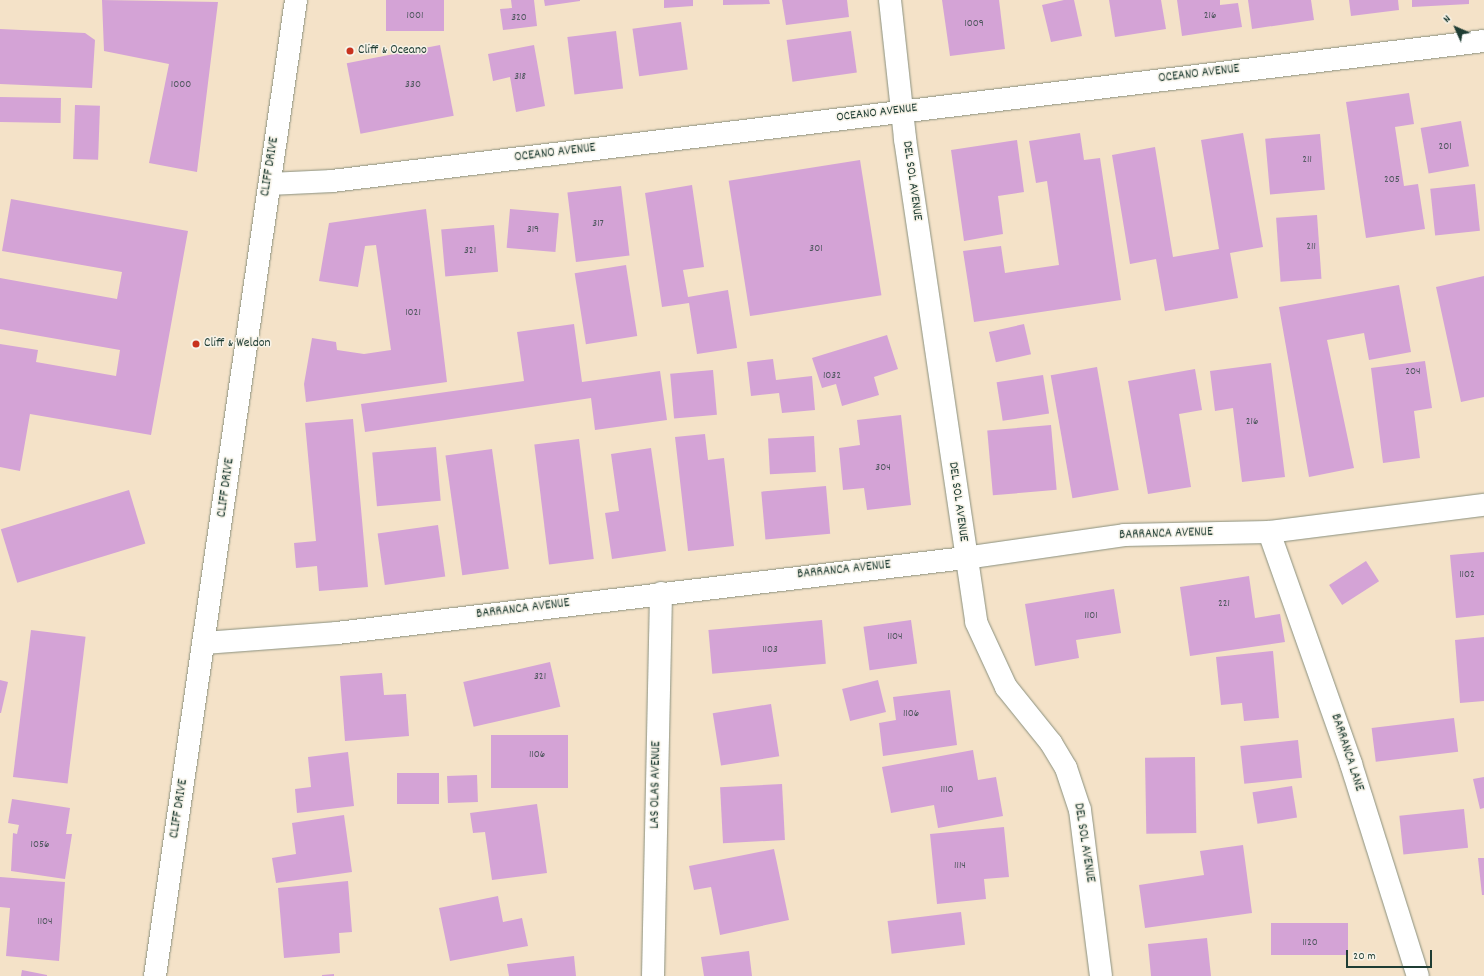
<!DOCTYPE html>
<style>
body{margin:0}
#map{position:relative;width:1484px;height:976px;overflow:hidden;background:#f4e2c8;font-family:Dekko,sans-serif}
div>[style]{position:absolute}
.building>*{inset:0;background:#d4a3d6;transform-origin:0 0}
.roads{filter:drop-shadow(0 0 1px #8a907e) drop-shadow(0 0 1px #8a907e)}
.minor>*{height:22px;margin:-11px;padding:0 11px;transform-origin:11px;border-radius:11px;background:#fff}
.secondary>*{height:22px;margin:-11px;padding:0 11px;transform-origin:11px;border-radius:11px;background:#fff}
.dots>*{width:11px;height:11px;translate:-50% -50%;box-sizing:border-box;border:2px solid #f7f3e8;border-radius:50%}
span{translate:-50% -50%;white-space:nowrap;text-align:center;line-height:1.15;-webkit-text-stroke:3px #f7f3e8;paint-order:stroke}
.number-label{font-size:11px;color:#4c565c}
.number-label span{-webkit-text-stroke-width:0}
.poi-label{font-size:13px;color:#1f3d34}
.left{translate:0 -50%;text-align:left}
.street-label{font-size:13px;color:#1f3d34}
.north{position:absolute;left:1436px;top:8px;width:40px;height:40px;-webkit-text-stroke:3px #f7f3e8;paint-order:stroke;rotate:315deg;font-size:11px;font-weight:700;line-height:16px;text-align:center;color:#1f3d34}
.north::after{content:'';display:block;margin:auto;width:14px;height:18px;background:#1f3d34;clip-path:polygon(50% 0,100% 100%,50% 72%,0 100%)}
.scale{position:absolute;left:1346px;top:950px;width:86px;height:18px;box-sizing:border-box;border:2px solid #1f3d34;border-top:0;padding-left:5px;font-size:12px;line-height:14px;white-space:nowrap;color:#1f3d34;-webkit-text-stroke:3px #f7f3e8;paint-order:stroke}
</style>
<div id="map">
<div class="building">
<i style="clip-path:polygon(102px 0,218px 2px,197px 172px,149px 163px,169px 64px,104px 51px)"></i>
<i style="left:386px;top:0;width:58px;height:31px"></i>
<i style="clip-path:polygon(511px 0,534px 0,537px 26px,503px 30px,500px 9px,512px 8px)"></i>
<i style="clip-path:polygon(544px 0,580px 0,580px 1px,545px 6px)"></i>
<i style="clip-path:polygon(664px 0,693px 0,693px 6px,664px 8px)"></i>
<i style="clip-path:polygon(723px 0,769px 0,770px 4px,723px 5px)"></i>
<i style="clip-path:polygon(782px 0,847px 0,849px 17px,786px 25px)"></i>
<i style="clip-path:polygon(942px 0,999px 0,1005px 49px,950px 56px)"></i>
<i style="clip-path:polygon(1064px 0,1074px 0,1082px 36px,1051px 42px,1042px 5px)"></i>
<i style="clip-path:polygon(1109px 0,1161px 0,1166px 29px,1115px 37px)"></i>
<i style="clip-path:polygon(1177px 0,1220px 0,1220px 5px,1238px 3px,1242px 27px,1182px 36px)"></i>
<i style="clip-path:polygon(1248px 0,1311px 0,1314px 20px,1252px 29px)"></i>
<i style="clip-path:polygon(1349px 0,1398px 0,1399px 10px,1351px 16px)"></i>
<i style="clip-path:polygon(1412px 0,1469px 0,1469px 4px,1412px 7px)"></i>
<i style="left:681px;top:22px;width:48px;height:49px;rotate:82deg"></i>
<i style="clip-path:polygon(0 29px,85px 33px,95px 40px,92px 88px,0 84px)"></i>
<i style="left:616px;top:31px;width:58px;height:49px;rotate:83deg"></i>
<i style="left:851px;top:31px;width:42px;height:65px;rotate:82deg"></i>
<i style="left:440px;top:45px;width:72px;height:95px;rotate:79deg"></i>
<i style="clip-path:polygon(534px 45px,545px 106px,516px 112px,510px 77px,493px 81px,488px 54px)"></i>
<i style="clip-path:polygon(1409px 93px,1414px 124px,1395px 127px,1404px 186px,1418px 184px,1425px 229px,1366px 238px,1346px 102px)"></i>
<i style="left:0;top:97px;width:61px;height:25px;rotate:1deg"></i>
<i style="left:75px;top:105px;width:25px;height:54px;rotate:2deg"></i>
<i style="left:1461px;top:121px;width:46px;height:41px;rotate:80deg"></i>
<i style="clip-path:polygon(1080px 133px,1084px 160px,1100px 158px,1121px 300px,974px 322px,963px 251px,1001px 246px,1005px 273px,1059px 265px,1047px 181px,1036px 183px,1029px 141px)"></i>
<i style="clip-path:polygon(1243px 133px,1263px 247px,1230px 253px,1238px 298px,1165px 311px,1156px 259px,1130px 264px,1112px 155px,1155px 147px,1173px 257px,1219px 249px,1201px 140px)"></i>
<i style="left:1320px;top:134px;width:56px;height:55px;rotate:85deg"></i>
<i style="clip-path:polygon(1017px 140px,1024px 192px,998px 196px,1003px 234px,964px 241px,951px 150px)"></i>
<i style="left:860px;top:160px;width:137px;height:133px;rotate:81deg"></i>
<i style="left:1475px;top:184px;width:47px;height:45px;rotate:84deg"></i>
<i style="clip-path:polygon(692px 185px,704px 267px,683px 270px,688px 297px,728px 290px,737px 348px,697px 354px,689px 303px,662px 307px,645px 193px)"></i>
<i style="left:621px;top:186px;width:70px;height:54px;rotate:83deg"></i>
<i style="clip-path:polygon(11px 199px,188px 231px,151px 435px,30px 414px,20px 471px,0 467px,0 344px,38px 350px,36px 362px,116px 376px,120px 350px,0 329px,0 278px,117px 299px,122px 272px,2px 251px)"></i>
<i style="clip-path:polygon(426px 209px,447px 382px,306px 402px,304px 384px,312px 338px,336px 342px,337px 350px,364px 354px,391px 350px,376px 245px,365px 246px,358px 287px,319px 281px,329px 223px)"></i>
<i style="left:510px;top:209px;width:49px;height:39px;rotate:5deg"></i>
<i style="left:1317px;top:215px;width:64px;height:41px;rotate:86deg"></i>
<i style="left:494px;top:225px;width:47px;height:53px;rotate:85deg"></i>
<i style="left:626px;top:265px;width:72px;height:52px;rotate:81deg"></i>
<i style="clip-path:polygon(1484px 276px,1484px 397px,1461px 402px,1436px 287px)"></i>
<i style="clip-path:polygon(1399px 285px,1411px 352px,1369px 360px,1364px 333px,1327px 340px,1354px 468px,1309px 477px,1279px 307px)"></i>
<i style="clip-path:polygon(574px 324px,582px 382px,660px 371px,667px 420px,595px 430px,591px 398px,365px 432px,361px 404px,524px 381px,517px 332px)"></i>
<i style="left:1024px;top:324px;width:31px;height:36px;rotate:77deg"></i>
<i style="clip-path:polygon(887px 335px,898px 369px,874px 377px,879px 395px,842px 406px,836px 384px,822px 388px,812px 358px)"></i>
<i style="clip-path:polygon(773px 359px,776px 380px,812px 376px,815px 410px,782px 413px,779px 393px,751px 396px,747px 362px)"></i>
<i style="clip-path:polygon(1425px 361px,1432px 408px,1414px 411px,1420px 458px,1383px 463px,1371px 368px)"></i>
<i style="clip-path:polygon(1271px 363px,1285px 477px,1242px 482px,1233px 408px,1215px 411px,1210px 371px)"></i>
<i style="left:1097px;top:367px;width:125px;height:47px;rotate:80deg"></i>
<i style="clip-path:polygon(1195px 369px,1202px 410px,1179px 414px,1191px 487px,1148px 494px,1128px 381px)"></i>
<i style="left:713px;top:370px;width:45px;height:43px;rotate:85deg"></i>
<i style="left:1043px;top:375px;width:39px;height:47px;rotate:81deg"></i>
<i style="clip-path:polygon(901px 415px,911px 505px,867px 510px,864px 488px,843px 490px,839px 448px,860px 445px,857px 420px)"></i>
<i style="clip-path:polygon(353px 419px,368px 587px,319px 591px,317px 566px,296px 568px,294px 543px,316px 541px,305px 423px)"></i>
<i style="left:1051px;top:425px;width:65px;height:64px;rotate:85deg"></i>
<i style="clip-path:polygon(705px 434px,708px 460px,724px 458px,734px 546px,688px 551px,675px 437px)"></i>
<i style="left:814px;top:436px;width:36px;height:46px;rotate:87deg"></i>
<i style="left:579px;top:439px;width:121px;height:45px;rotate:83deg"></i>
<i style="left:436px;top:447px;width:54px;height:64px;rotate:85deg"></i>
<i style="clip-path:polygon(651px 448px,666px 551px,612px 559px,605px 513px,619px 511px,611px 454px)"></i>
<i style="left:492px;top:449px;width:121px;height:47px;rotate:82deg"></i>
<i style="left:826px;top:486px;width:48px;height:65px;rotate:85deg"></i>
<i style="left:129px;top:490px;width:56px;height:134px;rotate:73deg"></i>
<i style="left:438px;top:525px;width:52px;height:61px;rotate:82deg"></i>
<i style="clip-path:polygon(1484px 552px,1484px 615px,1456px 618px,1450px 555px)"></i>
<i style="left:1366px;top:561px;width:24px;height:44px;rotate:57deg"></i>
<i style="clip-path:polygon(1249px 576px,1255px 618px,1280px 614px,1285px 642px,1190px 656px,1180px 587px)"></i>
<i style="clip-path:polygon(1114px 589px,1121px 633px,1076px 640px,1079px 658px,1035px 666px,1025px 604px)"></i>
<i style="left:822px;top:620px;width:44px;height:114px;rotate:85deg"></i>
<i style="left:911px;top:620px;width:44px;height:48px;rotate:82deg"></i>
<i style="left:31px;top:630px;width:55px;height:148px;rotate:7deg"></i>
<i style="clip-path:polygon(1484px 637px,1484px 701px,1460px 703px,1455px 640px)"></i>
<i style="clip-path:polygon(1273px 651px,1279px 718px,1244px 721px,1242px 703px,1221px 705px,1216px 657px)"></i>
<i style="left:550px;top:662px;width:46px;height:89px;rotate:77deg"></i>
<i style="clip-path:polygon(382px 673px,384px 695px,406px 694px,409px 736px,345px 741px,340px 676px)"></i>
<i style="clip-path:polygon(0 680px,8px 682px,1px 713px,0 713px)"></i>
<i style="left:878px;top:680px;width:33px;height:37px;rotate:76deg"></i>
<i style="clip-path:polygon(950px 690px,957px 745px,883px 756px,879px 723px,896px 720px,893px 697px)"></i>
<i style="left:771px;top:704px;width:53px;height:59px;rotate:81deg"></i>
<i style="left:1454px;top:718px;width:34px;height:83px;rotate:83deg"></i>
<i style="left:491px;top:735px;width:77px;height:53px"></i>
<i style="left:1298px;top:740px;width:38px;height:58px;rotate:84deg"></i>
<i style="clip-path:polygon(973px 750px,978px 780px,996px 777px,1003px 816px,938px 828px,934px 805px,891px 813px,882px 767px)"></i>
<i style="clip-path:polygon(348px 752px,354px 806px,297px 813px,295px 789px,311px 787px,308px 757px)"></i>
<i style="left:1195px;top:757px;width:76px;height:50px;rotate:89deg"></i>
<i style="left:397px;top:773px;width:42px;height:31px"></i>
<i style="left:477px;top:775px;width:27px;height:30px;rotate:88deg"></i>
<i style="clip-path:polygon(1484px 777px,1484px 808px,1480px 809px,1473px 779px)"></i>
<i style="left:782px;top:784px;width:56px;height:62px;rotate:87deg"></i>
<i style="left:1292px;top:786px;width:32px;height:40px;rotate:81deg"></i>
<i style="clip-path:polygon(12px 799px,70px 808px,66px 834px,72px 834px,65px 879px,11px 871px,13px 833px,17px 834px,19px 825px,8px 823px)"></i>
<i style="clip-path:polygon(537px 804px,547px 873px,492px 880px,485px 832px,473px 833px,470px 813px)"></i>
<i style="left:1464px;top:809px;width:39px;height:65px;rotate:84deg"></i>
<i style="clip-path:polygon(344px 815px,352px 872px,276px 883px,272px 858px,296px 854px,292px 823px)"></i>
<i style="clip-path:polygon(1004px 827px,1009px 877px,984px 879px,986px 899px,937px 904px,930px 834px)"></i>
<i style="clip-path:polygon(1243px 845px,1252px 913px,1145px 928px,1139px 885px,1204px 875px,1200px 851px)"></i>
<i style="clip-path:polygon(774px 849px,789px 920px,720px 935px,711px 887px,694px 890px,689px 866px)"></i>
<i style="clip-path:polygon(1478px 858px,1484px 858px,1484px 895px,1482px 895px)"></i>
<i style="clip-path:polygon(0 877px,65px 882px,59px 961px,6px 956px,10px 908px,0 907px)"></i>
<i style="clip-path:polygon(348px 881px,352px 932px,339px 933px,340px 953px,284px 958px,278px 888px)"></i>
<i style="clip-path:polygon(498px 896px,503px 922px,522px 918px,528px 946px,450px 961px,439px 908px)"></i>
<i style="left:961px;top:912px;width:33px;height:74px;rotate:83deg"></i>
<i style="left:1348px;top:923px;width:32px;height:77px;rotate:90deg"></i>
<i style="clip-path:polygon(1207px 938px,1211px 976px,1151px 976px,1148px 944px)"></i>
<i style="clip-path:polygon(749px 951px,752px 976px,704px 976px,701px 957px)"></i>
<i style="clip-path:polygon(574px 956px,576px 976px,509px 976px,507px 964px)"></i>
<i style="clip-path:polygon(22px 970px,47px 975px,47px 976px,21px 976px)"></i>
<i style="clip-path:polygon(334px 974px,334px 976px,322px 976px,322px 975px)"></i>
</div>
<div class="roads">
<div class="minor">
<i style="left:890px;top:0;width:140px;rotate:83.8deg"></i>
<i style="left:905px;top:139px;width:488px;rotate:81.6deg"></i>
<i style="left:976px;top:622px;width:72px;rotate:65.2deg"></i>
<i style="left:1006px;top:687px;width:72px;rotate:51.2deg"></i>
<i style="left:1051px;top:743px;width:29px;rotate:59deg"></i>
<i style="left:1066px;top:768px;width:44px;rotate:71.6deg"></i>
<i style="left:1080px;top:810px;width:167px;rotate:82.8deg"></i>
<i style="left:270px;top:184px;width:62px;rotate:-2.8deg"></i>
<i style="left:332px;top:181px;width:1160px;rotate:-6.93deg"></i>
<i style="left:1269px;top:532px;width:246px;rotate:70.5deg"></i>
<i style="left:1351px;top:764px;width:222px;rotate:72.5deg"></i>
<i style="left:205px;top:643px;width:132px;rotate:-4.3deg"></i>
<i style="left:337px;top:633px;width:632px;rotate:-6.81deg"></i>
<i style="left:965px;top:558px;width:161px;rotate:-8.2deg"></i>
<i style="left:1124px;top:535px;width:145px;rotate:-1.2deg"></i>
<i style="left:1269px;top:532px;width:217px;rotate:-7.2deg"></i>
<i style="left:653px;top:976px;width:383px;rotate:-88.8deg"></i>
</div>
<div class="secondary">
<i style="left:155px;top:976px;width:986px;rotate:-81.78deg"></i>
</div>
</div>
<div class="dots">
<i style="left:350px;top:51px;background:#c8321e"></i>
<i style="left:196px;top:344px;background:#c8321e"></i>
</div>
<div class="number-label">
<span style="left:415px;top:16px">1001</span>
<span style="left:1210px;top:16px">216</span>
<span style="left:519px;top:18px">320</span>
<span style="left:974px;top:24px">1009</span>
<span style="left:520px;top:77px">318</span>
<span style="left:181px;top:85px">1000</span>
<span style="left:413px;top:85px">330</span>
<span style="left:1445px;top:147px">201</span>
<span style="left:1307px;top:160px">211</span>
<span style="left:1392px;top:180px">205</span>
<span style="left:598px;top:224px">317</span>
<span style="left:533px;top:230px">319</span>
<span style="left:1311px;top:247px">211</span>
<span style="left:816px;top:249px">301</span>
<span style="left:470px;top:251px">321</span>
<span style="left:413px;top:313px">1021</span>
<span style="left:1413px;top:372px">204</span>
<span style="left:832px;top:376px">1032</span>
<span style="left:1252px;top:422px">216</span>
<span style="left:883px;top:468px">304</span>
<span style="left:1467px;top:575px">1102</span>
<span style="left:1224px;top:604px">221</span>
<span style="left:1091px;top:616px">1101</span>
<span style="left:895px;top:637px">1104</span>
<span style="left:770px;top:650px">1103</span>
<span style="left:540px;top:677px">321</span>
<span style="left:911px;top:714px">1106</span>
<span style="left:537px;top:755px">1106</span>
<span style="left:947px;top:790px">1110</span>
<span style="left:40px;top:845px">1056</span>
<span style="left:960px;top:866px">1114</span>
<span style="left:45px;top:922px">1104</span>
<span style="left:1310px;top:943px">1120</span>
</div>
<div class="poi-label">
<span class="left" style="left:358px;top:51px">Cliff &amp; Oceano</span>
<span class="left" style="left:204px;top:344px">Cliff &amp; Weldon</span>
</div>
<div class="street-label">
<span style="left:1199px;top:75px;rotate:-7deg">OCEANO AVENUE</span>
<span style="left:877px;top:114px;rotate:-7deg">OCEANO AVENUE</span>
<span style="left:555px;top:154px;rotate:-7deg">OCEANO AVENUE</span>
<span style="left:271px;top:167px;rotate:-81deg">CLIFF DRIVE</span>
<span style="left:911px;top:181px;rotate:82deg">DEL SOL AVENUE</span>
<span style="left:227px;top:488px;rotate:-82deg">CLIFF DRIVE</span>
<span style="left:957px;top:502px;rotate:82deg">DEL SOL AVENUE</span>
<span style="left:1166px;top:535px;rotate:-2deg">BARRANCA AVENUE</span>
<span style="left:844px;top:571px;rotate:-6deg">BARRANCA AVENUE</span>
<span style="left:523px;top:610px;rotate:-7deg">BARRANCA AVENUE</span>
<span style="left:1346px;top:753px;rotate:72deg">BARRANCA LANE</span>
<span style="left:657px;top:785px;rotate:-89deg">LAS OLAS AVENUE</span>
<span style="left:180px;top:809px;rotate:-81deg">CLIFF DRIVE</span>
<span style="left:1083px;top:843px;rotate:81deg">DEL SOL AVENUE</span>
</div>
<div class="north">N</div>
<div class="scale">20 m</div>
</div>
